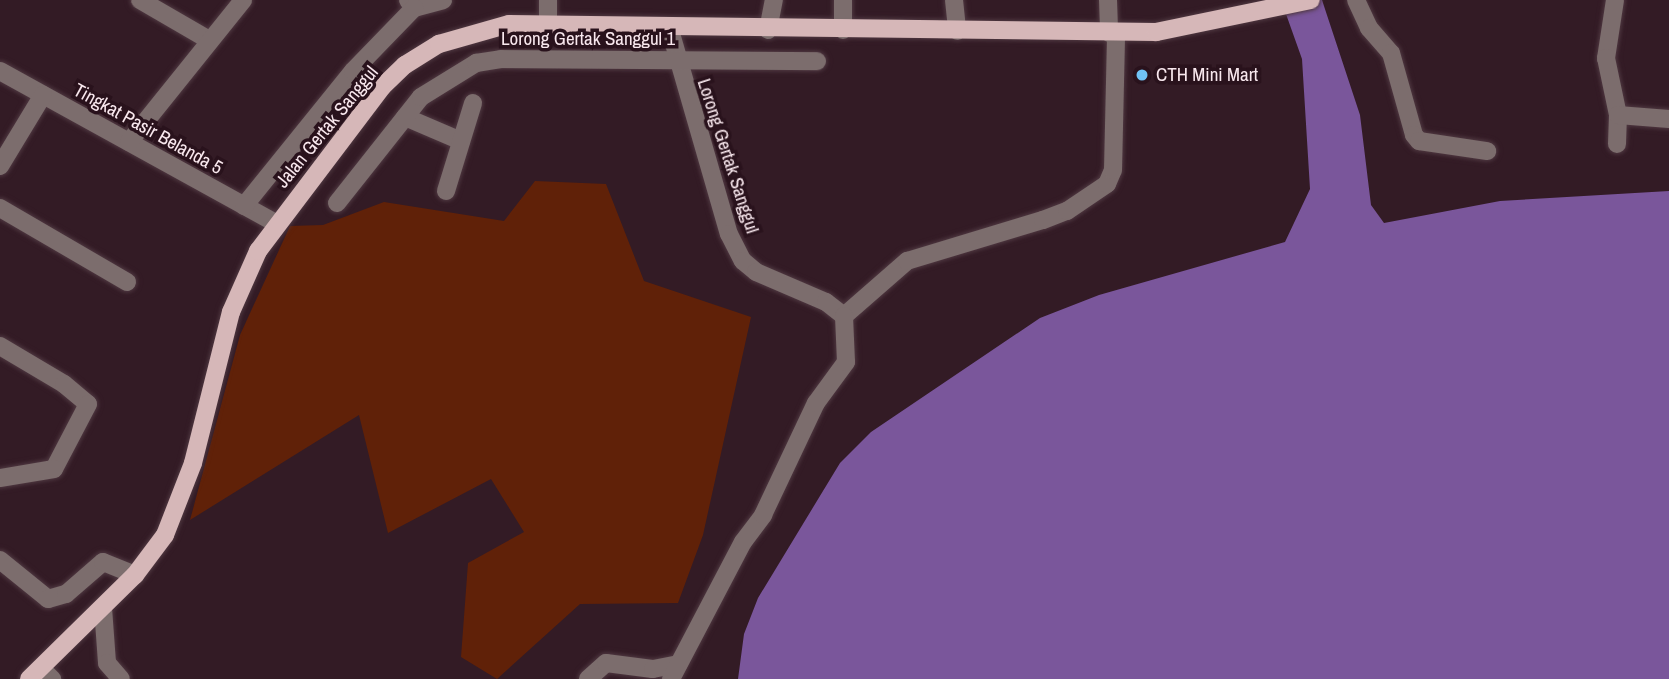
<!DOCTYPE html>
<style>
body{margin:0}
#map{position:relative;width:1669px;height:679px;overflow:hidden;background:#331b25;font-family:"Archivo Narrow",sans-serif}
div>[style]{position:absolute}
.green>*{inset:0;background:#602108}
.water>*{inset:0;background:#7a569b}
.roads{filter:drop-shadow(0 0 2px #4f3841) drop-shadow(0 0 2px #4f3841)}
.minor>*{height:18px;margin:-9px;padding:0 9px;transform-origin:9px;border-radius:9px;background:#7c6d6d}
.major>*{height:18px;margin:-9px;padding:0 9px;transform-origin:9px;border-radius:9px;background:#d6b7b8}
.dots>*{width:19px;height:19px;translate:-50% -50%;box-sizing:border-box;border:4px solid #29121c;border-radius:50%}
span{translate:-50% -50%;white-space:nowrap;text-align:center;line-height:1.15;-webkit-text-stroke:7px #29121c;paint-order:stroke}
.street-label{font-size:19px;color:#f9e8ee}
.poi-label{font-size:19px;color:#f9e8ee}
.left{translate:0 -50%;text-align:left}
</style>
<div id="map">
<div class="green">
<i style="clip-path:polygon(535px 181px,606px 184px,644px 281px,751px 317px,703px 535px,678px 603px,580px 604px,497px 679px,461px 657px,468px 563px,524px 532px,491px 479px,388px 533px,359px 415px,190px 520px,240px 335px,290px 226px,323px 225px,384px 202px,504px 221px)"></i>
</div>
<div class="water">
<i style="clip-path:polygon(1281px 0,1322px 0,1360px 115px,1371px 205px,1384px 223px,1500px 201px,1669px 191px,1669px 679px,738px 679px,744px 634px,758px 598px,840px 463px,871px 432px,1040px 318px,1099px 295px,1285px 242px,1310px 189px,1302px 59px)"></i>
</div>
<div class="roads">
<div class="minor">
<i style="left:140px;top:0;width:80px;rotate:30.1deg"></i>
<i style="left:408px;top:0;width:10px;rotate:53deg"></i>
<i style="left:414px;top:8px;width:30px;rotate:-15deg"></i>
<i style="left:954px;top:0;width:31px;rotate:84deg"></i>
<i style="left:1108px;top:0;width:33px;rotate:88deg"></i>
<i style="left:1356px;top:0;width:31px;rotate:65deg"></i>
<i style="left:1369px;top:28px;width:33px;rotate:49deg"></i>
<i style="left:1391px;top:53px;width:85px;rotate:74.3deg"></i>
<i style="left:1414px;top:135px;width:8px;rotate:50deg"></i>
<i style="left:1419px;top:141px;width:69px;rotate:8.4deg"></i>
<i style="left:1615px;top:0;width:59px;rotate:98.8deg"></i>
<i style="left:1606px;top:58px;width:58px;rotate:78.1deg"></i>
<i style="left:1618px;top:115px;width:29px;rotate:92deg"></i>
<i style="left:548px;top:24px;width:24px;rotate:-90deg"></i>
<i style="left:670px;top:30px;width:212px;rotate:73.9deg"></i>
<i style="left:729px;top:234px;width:30px;rotate:63deg"></i>
<i style="left:743px;top:261px;width:17px;rotate:40deg"></i>
<i style="left:756px;top:272px;width:76px;rotate:23.2deg"></i>
<i style="left:826px;top:302px;width:23px;rotate:38deg"></i>
<i style="left:768px;top:30px;width:31px;rotate:-79deg"></i>
<i style="left:843px;top:30px;width:30px;rotate:-90deg"></i>
<i style="left:0;top:71px;width:316px;rotate:28.9deg"></i>
<i style="left:1618px;top:115px;width:51px;rotate:4.5deg"></i>
<i style="left:405px;top:117px;width:61px;rotate:23.2deg"></i>
<i style="left:129px;top:142px;width:182px;rotate:-51.2deg"></i>
<i style="left:0;top:166px;width:83px;rotate:-58.8deg"></i>
<i style="left:446px;top:191px;width:92px;rotate:-72.9deg"></i>
<i style="left:337px;top:203px;width:135px;rotate:-51.6deg"></i>
<i style="left:421px;top:97px;width:65px;rotate:-31.7deg"></i>
<i style="left:476px;top:63px;width:25px;rotate:-9deg"></i>
<i style="left:501px;top:59px;width:316px;rotate:0.4deg"></i>
<i style="left:244px;top:206px;width:174px;rotate:-51.1deg"></i>
<i style="left:353px;top:71px;width:88px;rotate:-45.9deg"></i>
<i style="left:0;top:208px;width:147px;rotate:30.2deg"></i>
<i style="left:844px;top:316px;width:84px;rotate:-41.1deg"></i>
<i style="left:907px;top:261px;width:142px;rotate:-16.8deg"></i>
<i style="left:1043px;top:220px;width:26px;rotate:-21deg"></i>
<i style="left:1067px;top:211px;width:48px;rotate:-34deg"></i>
<i style="left:1107px;top:184px;width:15px;rotate:-67deg"></i>
<i style="left:1113px;top:170px;width:137px;rotate:-88.7deg"></i>
<i style="left:0;top:346px;width:74px;rotate:30.7deg"></i>
<i style="left:64px;top:384px;width:31px;rotate:40deg"></i>
<i style="left:88px;top:404px;width:73px;rotate:117.6deg"></i>
<i style="left:54px;top:469px;width:55px;rotate:170.5deg"></i>
<i style="left:0;top:560px;width:62px;rotate:39.1deg"></i>
<i style="left:48px;top:599px;width:19px;rotate:-16deg"></i>
<i style="left:66px;top:594px;width:49px;rotate:-40.9deg"></i>
<i style="left:103px;top:562px;width:35px;rotate:22deg"></i>
<i style="left:103px;top:608px;width:55px;rotate:85.8deg"></i>
<i style="left:107px;top:663px;width:21px;rotate:49deg"></i>
<i style="left:41px;top:668px;width:16px;rotate:45deg"></i>
<i style="left:588px;top:679px;width:24px;rotate:-42deg"></i>
<i style="left:606px;top:663px;width:47px;rotate:7.3deg"></i>
<i style="left:653px;top:669px;width:26px;rotate:-11deg"></i>
<i style="left:671px;top:679px;width:155px;rotate:-62.3deg"></i>
<i style="left:743px;top:542px;width:34px;rotate:-53deg"></i>
<i style="left:763px;top:515px;width:124px;rotate:-64.7deg"></i>
<i style="left:816px;top:403px;width:51px;rotate:-53.8deg"></i>
<i style="left:846px;top:362px;width:46px;rotate:-92.5deg"></i>
</div>
<div class="major">
<i style="left:29px;top:679px;width:148px;rotate:-44.5deg"></i>
<i style="left:135px;top:575px;width:50px;rotate:-53.1deg"></i>
<i style="left:165px;top:535px;width:77px;rotate:-68.7deg"></i>
<i style="left:193px;top:463px;width:156px;rotate:-75.9deg"></i>
<i style="left:231px;top:312px;width:67px;rotate:-66.1deg"></i>
<i style="left:258px;top:251px;width:206px;rotate:-52.9deg"></i>
<i style="left:382px;top:87px;width:32px;rotate:-44deg"></i>
<i style="left:405px;top:65px;width:40px;rotate:-32deg"></i>
<i style="left:439px;top:44px;width:73px;rotate:-15.9deg"></i>
<i style="left:509px;top:24px;width:647px;rotate:0.71deg"></i>
<i style="left:1156px;top:32px;width:158px;rotate:-11.7deg"></i>
</div>
</div>
<div class="dots">
<i style="left:1142px;top:75px;background:#70c2f4"></i>
</div>
<div class="street-label">
<span style="left:588px;top:39px">Lorong Gertak Sanggul 1</span>
<span style="left:327px;top:127px;rotate:-51deg">Jalan Gertak Sanggul</span>
<span style="left:148px;top:129px;rotate:29deg">Tingkat Pasir Belanda 5</span>
<span style="left:728px;top:156px;rotate:72deg">Lorong Gertak Sanggul</span>
</div>
<div class="poi-label">
<span class="left" style="left:1156px;top:75px">CTH Mini Mart</span>
</div>
</div>
